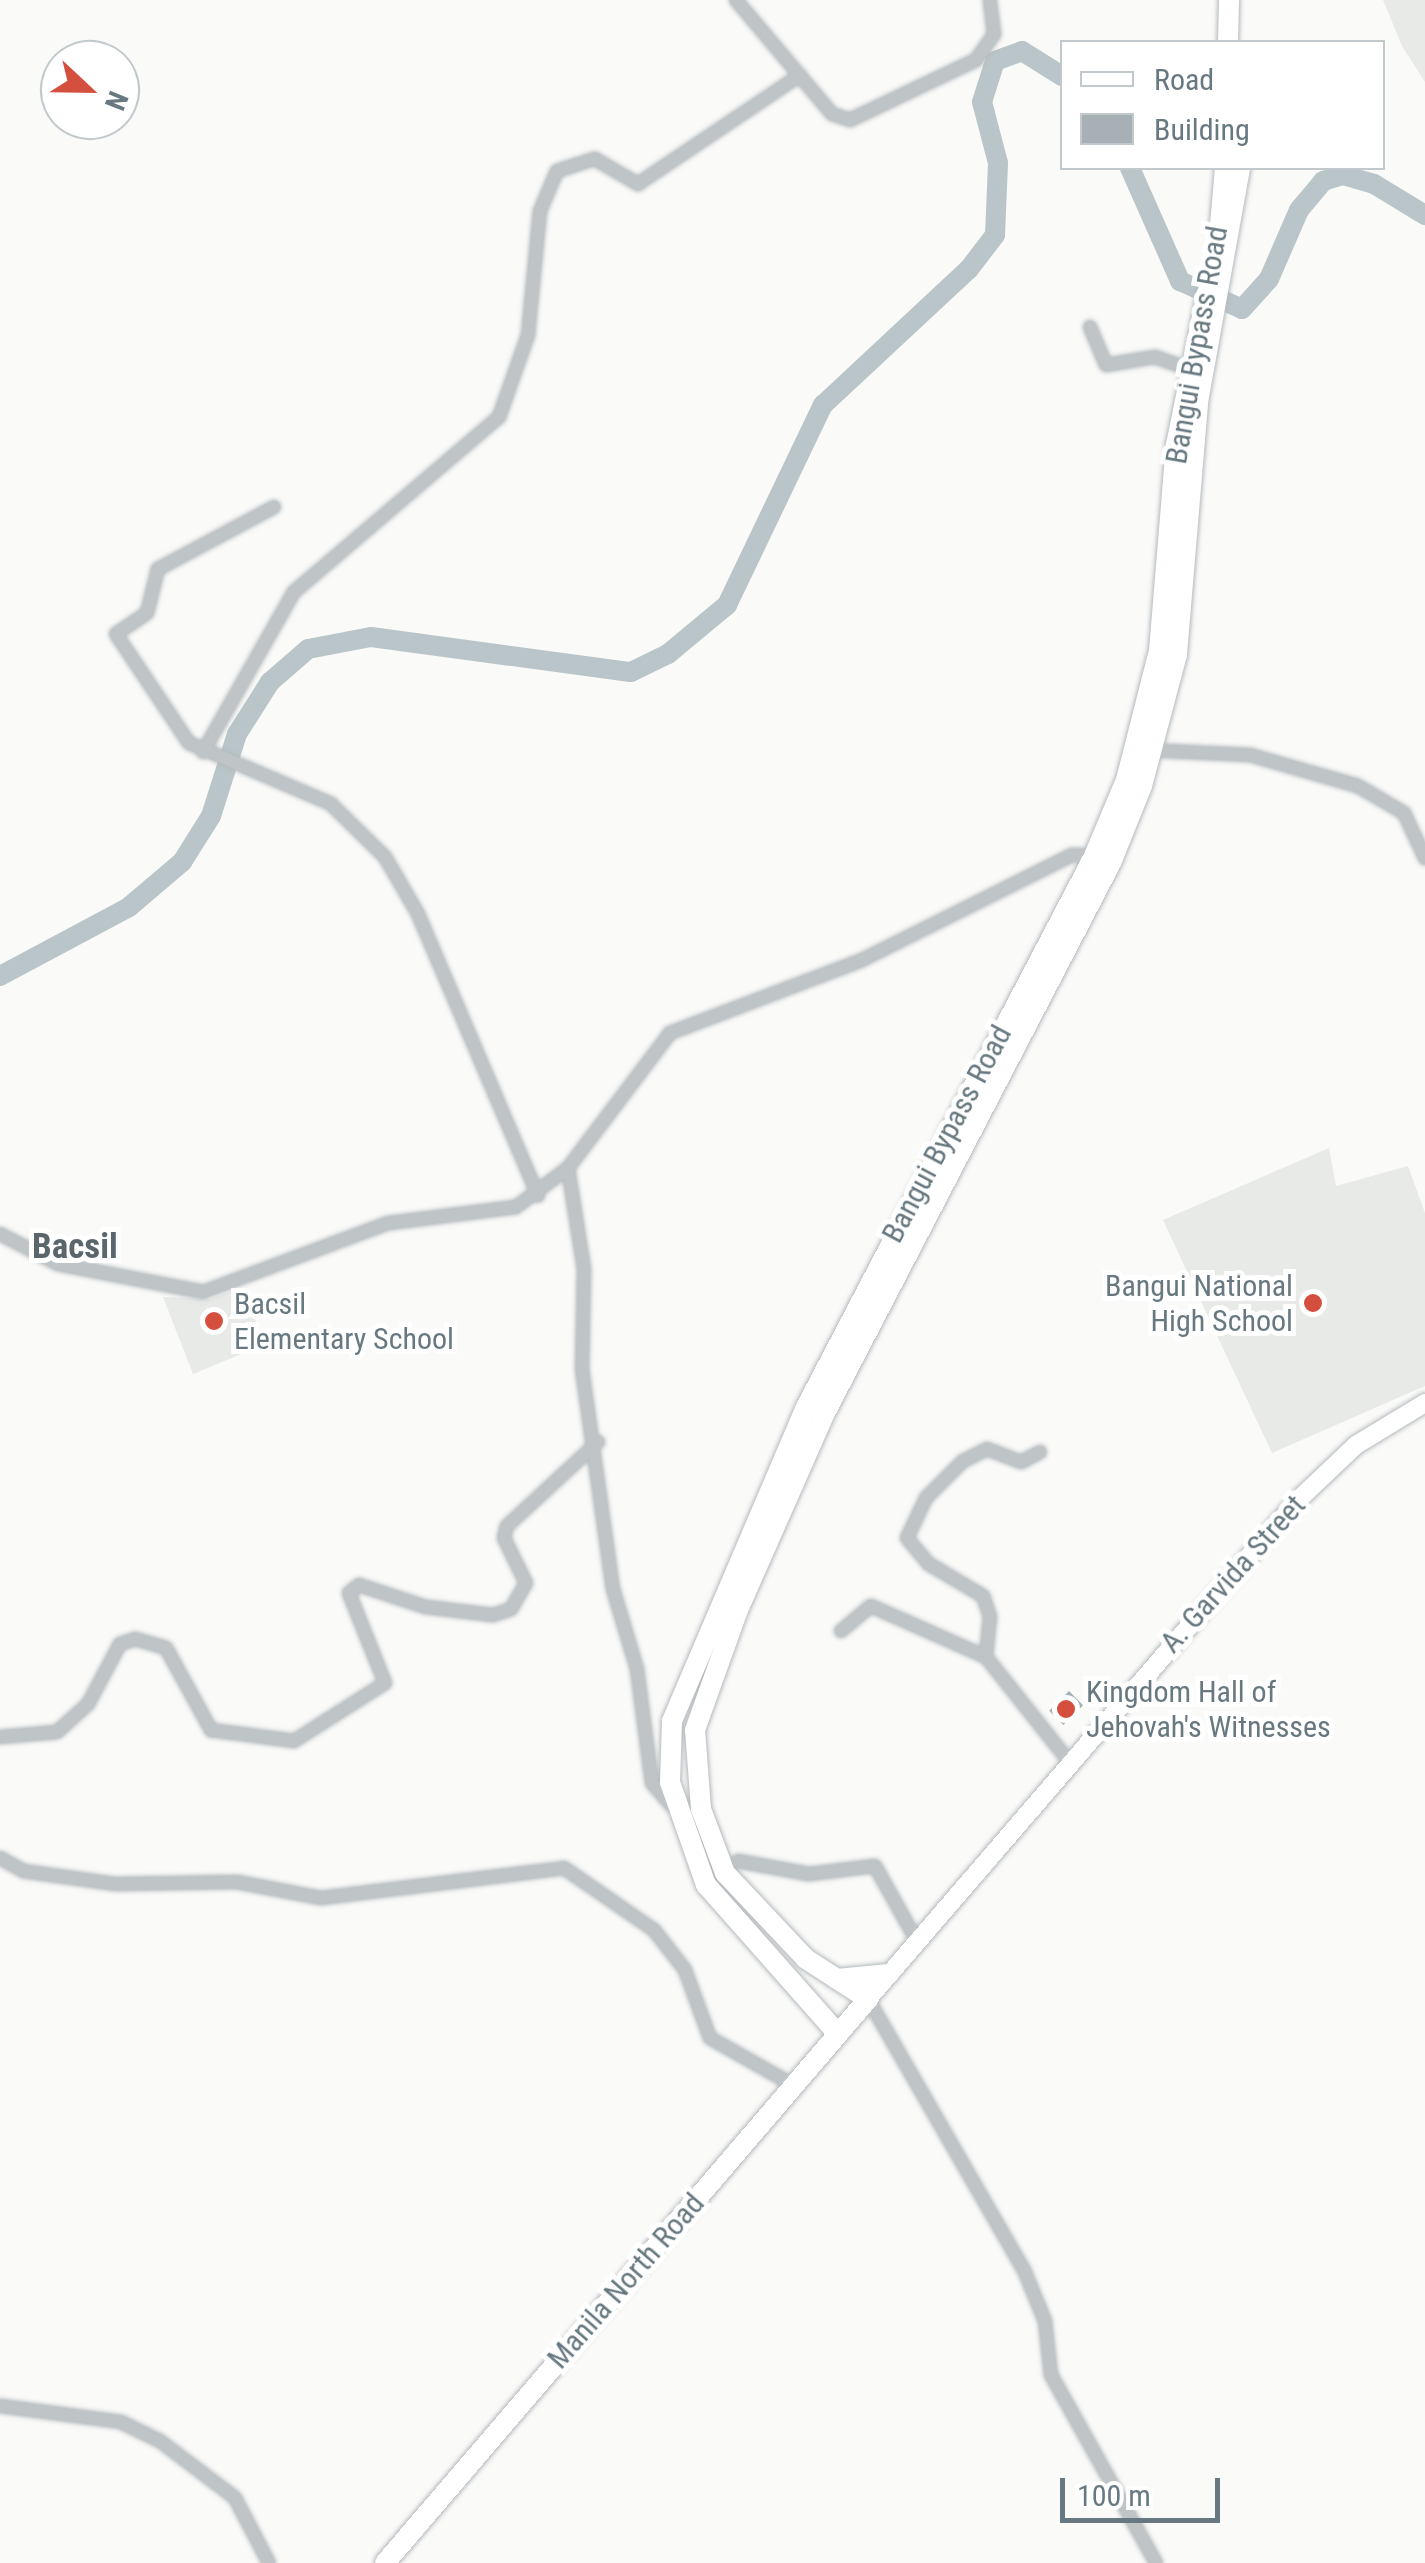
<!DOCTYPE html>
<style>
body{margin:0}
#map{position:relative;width:1425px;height:2563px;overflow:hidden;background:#fafaf8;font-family:"Roboto Condensed",sans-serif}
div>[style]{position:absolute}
.built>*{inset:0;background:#e8eae8}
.river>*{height:20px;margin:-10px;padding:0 10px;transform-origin:10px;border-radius:10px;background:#b9c5c8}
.building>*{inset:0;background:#a7b0b4;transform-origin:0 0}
.roads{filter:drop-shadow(0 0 2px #b4babe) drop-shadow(0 0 2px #b4babe)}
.minor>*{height:12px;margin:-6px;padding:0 6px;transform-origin:6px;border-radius:6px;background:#bfc4c7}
.secondary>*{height:18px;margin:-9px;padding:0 9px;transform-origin:9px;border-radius:9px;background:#fff}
.trunk>*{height:20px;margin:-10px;padding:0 10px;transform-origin:10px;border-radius:10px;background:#fff}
.dots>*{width:28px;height:28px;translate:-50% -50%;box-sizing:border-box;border:5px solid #fff;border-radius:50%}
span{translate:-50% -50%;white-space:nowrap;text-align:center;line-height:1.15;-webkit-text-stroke:10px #fff;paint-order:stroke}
.street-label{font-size:30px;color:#677880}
.poi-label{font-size:30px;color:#677880}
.right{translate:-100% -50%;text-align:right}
.left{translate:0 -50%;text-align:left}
.quarter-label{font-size:35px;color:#59666c;font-weight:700}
.legend{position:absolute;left:1060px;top:40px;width:325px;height:130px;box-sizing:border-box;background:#fff;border:2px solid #c2c9cc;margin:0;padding:12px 18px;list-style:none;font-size:30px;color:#677880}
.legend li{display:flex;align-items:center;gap:20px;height:50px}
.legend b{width:50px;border:2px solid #c2c9cc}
.north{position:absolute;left:40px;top:40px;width:100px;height:100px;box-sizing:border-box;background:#fff;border:2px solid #c2c9cc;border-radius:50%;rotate:112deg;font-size:28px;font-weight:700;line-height:40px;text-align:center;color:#677880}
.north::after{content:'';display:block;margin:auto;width:35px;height:45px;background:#d44f3e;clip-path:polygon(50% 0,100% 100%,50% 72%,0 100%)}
.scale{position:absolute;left:1060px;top:2478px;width:160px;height:45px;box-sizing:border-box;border:5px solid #677880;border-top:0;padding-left:12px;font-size:30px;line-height:35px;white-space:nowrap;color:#677880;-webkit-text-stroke:8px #fff;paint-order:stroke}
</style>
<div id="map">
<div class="built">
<i style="clip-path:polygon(1383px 0,1425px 0,1425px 82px,1402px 46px)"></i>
<i style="clip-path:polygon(1329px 1148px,1336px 1186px,1408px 1166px,1425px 1213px,1425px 1386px,1272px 1453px,1163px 1220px)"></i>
<i style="clip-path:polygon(241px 1288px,266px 1344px,193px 1374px,163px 1297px,210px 1299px)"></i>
</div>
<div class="river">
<i style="left:1130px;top:168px;width:124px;rotate:66.1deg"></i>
<i style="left:1180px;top:281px;width:68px;rotate:24.3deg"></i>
<i style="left:1242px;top:309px;width:40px;rotate:-48deg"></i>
<i style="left:1269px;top:279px;width:75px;rotate:-66.5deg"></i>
<i style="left:1299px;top:210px;width:38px;rotate:-50deg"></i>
<i style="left:1323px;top:181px;width:21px;rotate:-17deg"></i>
<i style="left:1343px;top:175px;width:32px;rotate:16deg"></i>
<i style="left:1374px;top:184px;width:60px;rotate:31.3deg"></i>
<i style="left:0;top:976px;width:146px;rotate:-28.1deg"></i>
<i style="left:129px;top:907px;width:70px;rotate:-40.3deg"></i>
<i style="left:182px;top:862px;width:54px;rotate:-57.8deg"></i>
<i style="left:211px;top:816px;width:86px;rotate:-72.4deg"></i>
<i style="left:237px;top:734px;width:62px;rotate:-57.6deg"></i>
<i style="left:270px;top:682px;width:50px;rotate:-41deg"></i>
<i style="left:308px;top:649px;width:64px;rotate:-10.8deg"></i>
<i style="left:371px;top:637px;width:262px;rotate:7.7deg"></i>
<i style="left:631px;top:672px;width:41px;rotate:-25.9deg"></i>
<i style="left:668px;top:654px;width:77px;rotate:-39.7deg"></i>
<i style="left:727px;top:605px;width:222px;rotate:-64.4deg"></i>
<i style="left:823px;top:405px;width:200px;rotate:-43deg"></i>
<i style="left:969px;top:269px;width:43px;rotate:-52.6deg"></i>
<i style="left:995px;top:235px;width:72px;rotate:-87.6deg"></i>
<i style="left:998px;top:163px;width:63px;rotate:-104.7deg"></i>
<i style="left:982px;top:102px;width:43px;rotate:-72.4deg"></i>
<i style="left:995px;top:61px;width:29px;rotate:-20deg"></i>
<i style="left:1022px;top:51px;width:47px;rotate:32deg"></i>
</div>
<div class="building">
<i style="left:1069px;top:1691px;width:20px;height:28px;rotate:45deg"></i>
</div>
<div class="roads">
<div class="minor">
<i style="left:736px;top:0;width:149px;rotate:49.9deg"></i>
<i style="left:832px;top:114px;width:19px;rotate:18deg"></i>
<i style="left:850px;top:120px;width:140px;rotate:-25.5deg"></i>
<i style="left:976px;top:60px;width:32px;rotate:-55deg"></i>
<i style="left:994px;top:34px;width:34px;rotate:-97deg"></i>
<i style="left:1090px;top:327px;width:41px;rotate:67.2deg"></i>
<i style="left:1106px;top:365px;width:50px;rotate:-9.3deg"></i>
<i style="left:1155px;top:357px;width:42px;rotate:19.3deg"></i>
<i style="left:274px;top:507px;width:132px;rotate:151.9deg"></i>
<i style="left:158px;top:569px;width:45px;rotate:104deg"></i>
<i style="left:147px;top:613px;width:37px;rotate:146deg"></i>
<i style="left:116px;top:634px;width:131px;rotate:56.2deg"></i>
<i style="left:189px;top:743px;width:155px;rotate:23.2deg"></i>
<i style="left:331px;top:804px;width:76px;rotate:44.5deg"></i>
<i style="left:385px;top:857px;width:66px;rotate:59.9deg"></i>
<i style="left:418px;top:914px;width:306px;rotate:66.9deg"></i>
<i style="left:1145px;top:750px;width:105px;rotate:2.7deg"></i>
<i style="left:1250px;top:755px;width:112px;rotate:16deg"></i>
<i style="left:1358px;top:786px;width:53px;rotate:30.4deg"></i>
<i style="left:1404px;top:813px;width:50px;rotate:65deg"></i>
<i style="left:203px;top:752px;width:184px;rotate:-60.4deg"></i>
<i style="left:294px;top:592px;width:270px;rotate:-40.5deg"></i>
<i style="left:499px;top:417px;width:87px;rotate:-70.5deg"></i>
<i style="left:528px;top:335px;width:125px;rotate:-84.5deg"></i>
<i style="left:540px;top:211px;width:43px;rotate:-67deg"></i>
<i style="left:557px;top:171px;width:40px;rotate:-18deg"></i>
<i style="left:595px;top:159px;width:50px;rotate:30.2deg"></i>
<i style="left:638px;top:184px;width:195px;rotate:-33.9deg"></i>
<i style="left:568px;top:1168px;width:102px;rotate:81deg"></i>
<i style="left:584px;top:1269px;width:100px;rotate:91.1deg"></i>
<i style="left:582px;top:1369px;width:222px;rotate:82deg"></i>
<i style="left:613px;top:1589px;width:84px;rotate:73.3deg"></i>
<i style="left:637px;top:1669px;width:115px;rotate:82.5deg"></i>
<i style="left:652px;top:1783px;width:37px;rotate:49deg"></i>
<i style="left:0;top:1234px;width:65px;rotate:27.3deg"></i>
<i style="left:58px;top:1264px;width:148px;rotate:10.9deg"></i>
<i style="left:203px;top:1292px;width:198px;rotate:-20.4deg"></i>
<i style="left:389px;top:1223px;width:128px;rotate:-7.2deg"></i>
<i style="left:516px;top:1207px;width:65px;rotate:-36.9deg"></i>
<i style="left:568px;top:1168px;width:169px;rotate:-52.9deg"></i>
<i style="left:670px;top:1033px;width:205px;rotate:-20.8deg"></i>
<i style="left:862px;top:960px;width:235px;rotate:-26.6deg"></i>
<i style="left:1072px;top:855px;width:24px;rotate:2deg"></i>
<i style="left:1040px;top:1452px;width:21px;rotate:152deg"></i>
<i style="left:1021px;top:1462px;width:36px;rotate:-159deg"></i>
<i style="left:987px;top:1449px;width:27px;rotate:153deg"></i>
<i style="left:963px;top:1461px;width:52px;rotate:135deg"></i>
<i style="left:926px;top:1498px;width:44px;rotate:115.4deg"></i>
<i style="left:907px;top:1538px;width:34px;rotate:50deg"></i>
<i style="left:929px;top:1564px;width:63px;rotate:30.7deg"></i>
<i style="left:983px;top:1596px;width:21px;rotate:71deg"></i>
<i style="left:990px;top:1616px;width:41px;rotate:95.6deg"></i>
<i style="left:986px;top:1657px;width:137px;rotate:51.5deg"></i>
<i style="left:841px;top:1631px;width:39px;rotate:-40deg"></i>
<i style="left:871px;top:1606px;width:126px;rotate:23.9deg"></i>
<i style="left:0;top:1737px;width:57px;rotate:-5deg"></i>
<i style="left:57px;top:1732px;width:42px;rotate:-42.1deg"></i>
<i style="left:88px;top:1704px;width:68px;rotate:-61.9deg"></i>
<i style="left:120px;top:1644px;width:16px;rotate:-18deg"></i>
<i style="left:135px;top:1639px;width:32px;rotate:16deg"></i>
<i style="left:166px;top:1648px;width:94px;rotate:61.2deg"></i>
<i style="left:211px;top:1730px;width:84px;rotate:7.5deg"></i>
<i style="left:294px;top:1741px;width:108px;rotate:-32.5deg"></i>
<i style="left:385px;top:1683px;width:97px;rotate:-111.8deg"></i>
<i style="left:349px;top:1593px;width:13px;rotate:-39deg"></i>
<i style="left:359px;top:1585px;width:71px;rotate:18.2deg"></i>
<i style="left:426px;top:1607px;width:67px;rotate:6.8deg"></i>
<i style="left:493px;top:1615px;width:19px;rotate:-18deg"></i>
<i style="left:511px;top:1609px;width:30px;rotate:-60deg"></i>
<i style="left:526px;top:1583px;width:50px;rotate:-116.1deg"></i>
<i style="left:504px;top:1538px;width:12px;rotate:-76deg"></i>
<i style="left:507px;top:1526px;width:124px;rotate:-42.7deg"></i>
<i style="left:0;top:1858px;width:26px;rotate:29deg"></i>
<i style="left:23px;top:1871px;width:94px;rotate:8deg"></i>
<i style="left:116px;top:1884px;width:121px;rotate:-0.9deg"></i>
<i style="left:237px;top:1882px;width:86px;rotate:10.8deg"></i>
<i style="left:321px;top:1898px;width:245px;rotate:-7deg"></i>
<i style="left:564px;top:1868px;width:109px;rotate:34.6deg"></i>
<i style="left:654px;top:1930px;width:51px;rotate:52.2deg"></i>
<i style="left:685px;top:1970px;width:72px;rotate:69.8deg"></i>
<i style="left:710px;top:2038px;width:98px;rotate:29.5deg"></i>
<i style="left:738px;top:1861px;width:72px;rotate:10.4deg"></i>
<i style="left:809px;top:1874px;width:66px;rotate:-6.9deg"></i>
<i style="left:875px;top:1866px;width:86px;rotate:60.8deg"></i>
<i style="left:868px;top:1999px;width:313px;rotate:60.1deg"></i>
<i style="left:1024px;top:2270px;width:55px;rotate:67.6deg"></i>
<i style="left:1045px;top:2321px;width:54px;rotate:83.7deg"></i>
<i style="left:1051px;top:2375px;width:215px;rotate:60.8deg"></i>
<i style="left:0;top:2406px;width:122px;rotate:7.5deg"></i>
<i style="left:121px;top:2422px;width:43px;rotate:26deg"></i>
<i style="left:160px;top:2441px;width:94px;rotate:37.2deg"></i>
<i style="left:235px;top:2498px;width:73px;rotate:62.4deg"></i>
</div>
<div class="secondary">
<i style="left:868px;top:1999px;width:657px;rotate:-49.26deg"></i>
<i style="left:1297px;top:1501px;width:81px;rotate:-43.5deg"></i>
<i style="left:1356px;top:1445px;width:81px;rotate:-31.3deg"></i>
</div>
<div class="trunk">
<i style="left:1228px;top:42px;width:42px;rotate:-88.6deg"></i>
<i style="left:1220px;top:225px;width:57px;rotate:-85deg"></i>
<i style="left:837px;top:1979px;width:52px;rotate:-5.5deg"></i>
<i style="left:838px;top:2034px;width:199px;rotate:-131.5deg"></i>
<i style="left:706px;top:1885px;width:109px;rotate:-109.3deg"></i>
<i style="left:670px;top:1782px;width:61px;rotate:-88.1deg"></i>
<i style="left:672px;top:1721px;width:341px;rotate:-66.9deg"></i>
<i style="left:806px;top:1407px;width:622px;rotate:-62.4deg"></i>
<i style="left:1094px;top:856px;width:82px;rotate:-67.2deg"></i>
<i style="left:1126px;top:780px;width:133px;rotate:-75.7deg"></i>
<i style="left:1159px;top:651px;width:207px;rotate:-85.3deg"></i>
<i style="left:1176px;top:445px;width:156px;rotate:-78.5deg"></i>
<i style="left:385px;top:2563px;width:743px;rotate:-49.42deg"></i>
<i style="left:868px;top:1999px;width:74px;rotate:-147.2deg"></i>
<i style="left:806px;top:1959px;width:118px;rotate:-133.3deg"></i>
<i style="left:725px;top:1873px;width:68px;rotate:-110.6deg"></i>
<i style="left:701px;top:1809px;width:79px;rotate:-94.3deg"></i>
<i style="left:695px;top:1730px;width:127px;rotate:-70.3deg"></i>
<i style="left:738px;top:1610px;width:215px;rotate:-66.2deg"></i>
<i style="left:825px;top:1413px;width:620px;rotate:-62.53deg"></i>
<i style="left:1111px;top:863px;width:83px;rotate:-68.1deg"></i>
<i style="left:1142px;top:786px;width:137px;rotate:-75.1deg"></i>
<i style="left:1177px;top:654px;width:253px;rotate:-85.2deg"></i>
<i style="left:1198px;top:402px;width:238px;rotate:-79.8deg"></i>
</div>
</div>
<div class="dots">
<i style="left:1313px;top:1303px;background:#d44f3e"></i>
<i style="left:214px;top:1321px;background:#d44f3e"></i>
<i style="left:1066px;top:1709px;background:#d44f3e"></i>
</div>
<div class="street-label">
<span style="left:1197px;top:345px;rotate:-80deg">Bangui Bypass Road</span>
<span style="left:947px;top:1134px;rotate:-62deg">Bangui Bypass Road</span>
<span style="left:1233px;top:1574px;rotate:-48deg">A. Garvida Street</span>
<span style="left:626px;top:2281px;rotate:-49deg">Manila North Road</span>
</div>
<div class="poi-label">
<span class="right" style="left:1293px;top:1303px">Bangui National<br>High School</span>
<span class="left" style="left:234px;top:1321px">Bacsil<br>Elementary School</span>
<span class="left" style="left:1086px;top:1709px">Kingdom Hall of<br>Jehovah's Witnesses</span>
</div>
<div class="quarter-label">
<span style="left:75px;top:1247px">Bacsil</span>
</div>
<ul class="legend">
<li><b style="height:12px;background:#fff"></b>Road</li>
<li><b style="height:28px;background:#a7b0b4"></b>Building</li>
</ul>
<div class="north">N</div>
<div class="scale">100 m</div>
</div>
